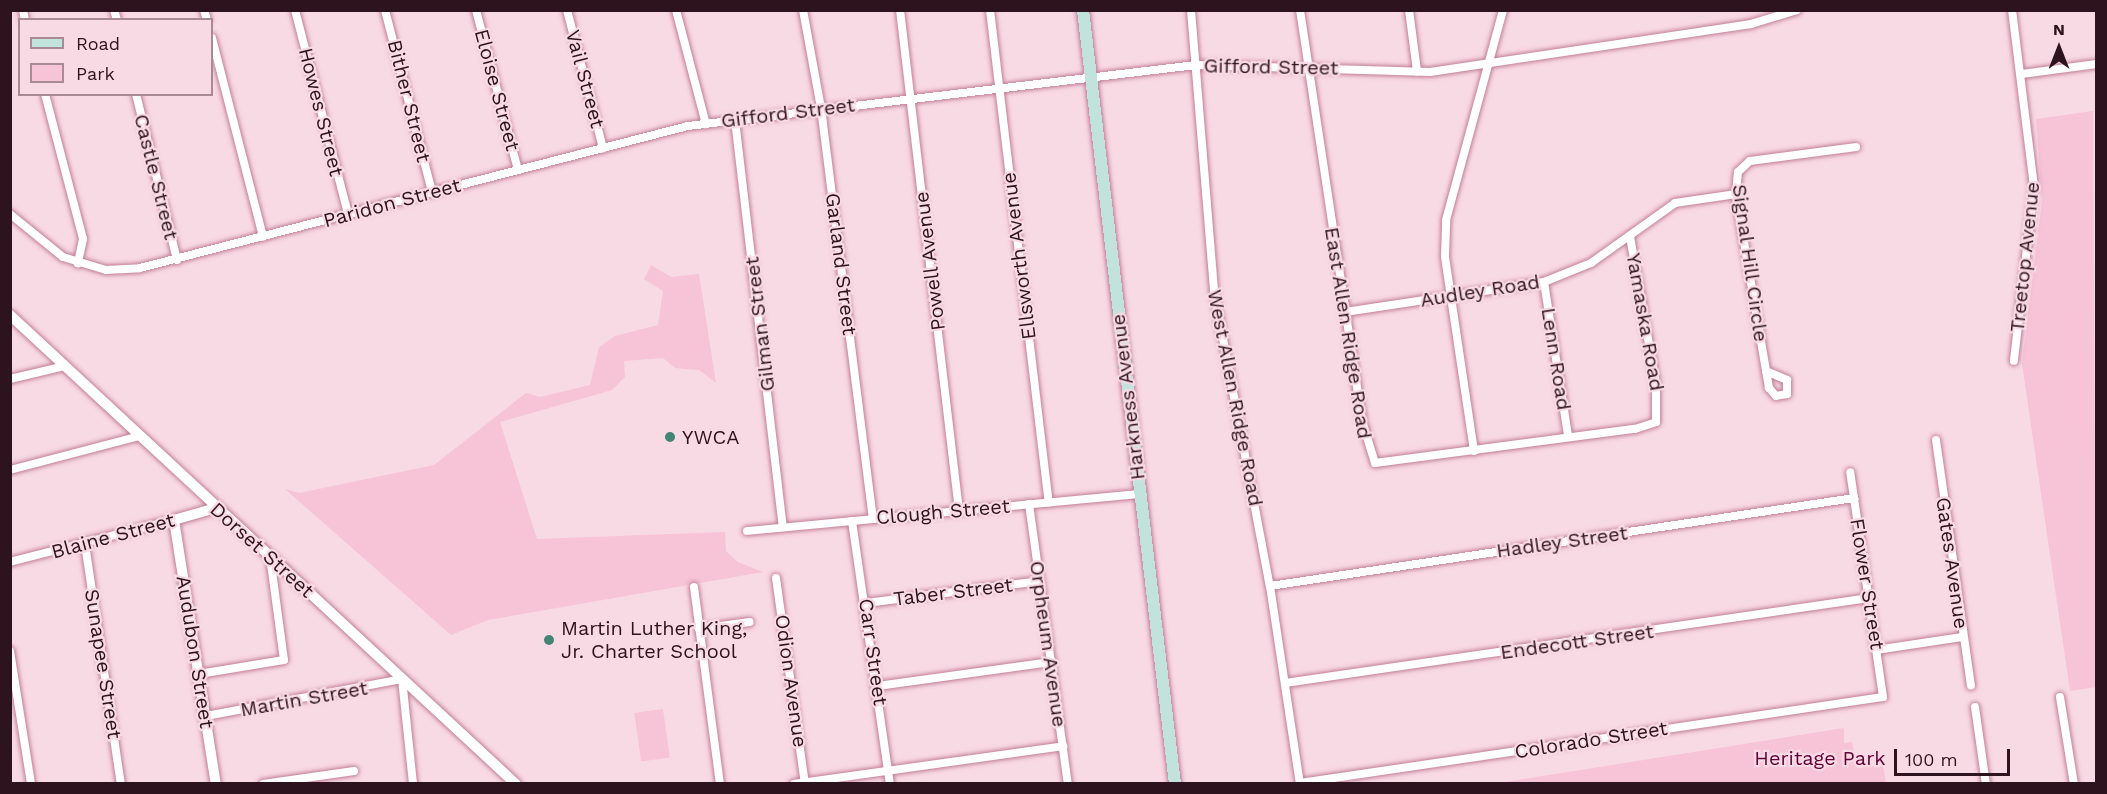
<!DOCTYPE html>
<style>
body{margin:0}
#map{position:relative;width:2107px;height:794px;overflow:hidden;background:#f8dae4;font-family:"Work Sans",sans-serif}
div>[style]{position:absolute}
.green>*{inset:0;background:#f7c3d6;transform-origin:0 0}
.roads{filter:drop-shadow(0 0 2px #c37e98) drop-shadow(0 0 2px #c37e98)}
.minor>*{height:8px;margin:-4px;padding:0 4px;transform-origin:4px;border-radius:4px;background:#fff}
.tertiary>*{height:10px;margin:-5px;padding:0 5px;transform-origin:5px;border-radius:5px;background:#fff}
.secondary>*{height:12px;margin:-6px;padding:0 6px;transform-origin:6px;border-radius:6px;background:#c2e3dc}
.dots>*{width:16px;height:16px;translate:-50% -50%;box-sizing:border-box;border:3px solid #f8dae4;border-radius:50%}
span{translate:-50% -50%;white-space:nowrap;text-align:center;line-height:1.15;-webkit-text-stroke:4.5px #f8dae4;paint-order:stroke}
.street-label{font-size:20px;color:#2d131d}
.poi-label{font-size:20px;color:#2d131d}
.left{translate:0 -50%;text-align:left}
.park-label{font-size:20px;color:#600035}
.frame{position:absolute;inset:0;border:12px solid #2d131d;pointer-events:none}
.legend{position:absolute;left:18px;top:18px;width:195px;height:78px;box-sizing:border-box;background:#f8dae4;border:2px solid #a78a94;margin:0;padding:8px 10px;list-style:none;font-size:18px;color:#2d131d}
.legend li{display:flex;align-items:center;gap:12px;height:30px}
.legend b{width:30px;border:2px solid #a78a94}
.north{position:absolute;left:2029px;top:18px;width:60px;height:60px;-webkit-text-stroke:4px #f8dae4;paint-order:stroke;rotate:0deg;font-size:16px;font-weight:700;line-height:24px;text-align:center;color:#2d131d}
.north::after{content:'';display:block;margin:auto;width:21px;height:27px;background:#2d131d;clip-path:polygon(50% 0,100% 100%,50% 72%,0 100%)}
.scale{position:absolute;left:1894px;top:749px;width:116px;height:27px;box-sizing:border-box;border:3px solid #2d131d;border-top:0;padding-left:8px;font-size:18px;line-height:21px;white-space:nowrap;color:#2d131d;-webkit-text-stroke:4px #f8dae4;paint-order:stroke}
</style>
<div id="map">
<div class="green">
<i style="clip-path:polygon(2093px 111px,2096px 687px,2070px 691px,2022px 364px,2042px 201px,2036px 119px)"></i>
<i style="clip-path:polygon(651px 265px,671px 277px,699px 274px,716px 383px,699px 370px,675px 368px,663px 358px,624px 361px,625px 377px,612px 390px,500px 422px,537px 539px,725px 532px,726px 551px,738px 562px,763px 572px,488px 620px,451px 635px,285px 489px,299px 493px,434px 465px,526px 393px,540px 397px,590px 385px,599px 347px,615px 336px,658px 325px,663px 291px,644px 279px)"></i>
<i style="left:663px;top:709px;width:49px;height:29px;rotate:82deg"></i>
<i style="clip-path:polygon(1844px 728px,1844px 743px,1852px 742px,1857px 768px,1883px 765px,1886px 783px,1499px 783px)"></i>
</div>
<div class="roads">
<div class="minor">
<i style="left:23px;top:10px;width:10px;rotate:79deg"></i>
<i style="left:114px;top:10px;width:10px;rotate:73deg"></i>
<i style="left:204px;top:10px;width:10px;rotate:73deg"></i>
<i style="left:295px;top:10px;width:211px;rotate:75.4deg"></i>
<i style="left:385px;top:10px;width:188px;rotate:75.5deg"></i>
<i style="left:476px;top:10px;width:165px;rotate:75.3deg"></i>
<i style="left:567px;top:10px;width:143px;rotate:75.4deg"></i>
<i style="left:676px;top:10px;width:118px;rotate:75.3deg"></i>
<i style="left:803px;top:10px;width:100px;rotate:79.6deg"></i>
<i style="left:821px;top:108px;width:414px;rotate:82.8deg"></i>
<i style="left:900px;top:10px;width:504px;rotate:83.28deg"></i>
<i style="left:990px;top:10px;width:496px;rotate:83.2deg"></i>
<i style="left:1191px;top:10px;width:282px;rotate:85.3deg"></i>
<i style="left:1214px;top:291px;width:300px;rotate:79.3deg"></i>
<i style="left:1270px;top:586px;width:200px;rotate:81.4deg"></i>
<i style="left:1300px;top:10px;width:416px;rotate:81.4deg"></i>
<i style="left:1362px;top:421px;width:44px;rotate:72.8deg"></i>
<i style="left:1375px;top:463px;width:262px;rotate:-7.5deg"></i>
<i style="left:1635px;top:429px;width:22px;rotate:-18deg"></i>
<i style="left:1656px;top:422px;width:38px;rotate:-90deg"></i>
<i style="left:1656px;top:384px;width:150px;rotate:-100deg"></i>
<i style="left:1409px;top:10px;width:62px;rotate:82.5deg"></i>
<i style="left:2012px;top:10px;width:178px;rotate:82.9deg"></i>
<i style="left:2034px;top:187px;width:175px;rotate:96.6deg"></i>
<i style="left:212px;top:38px;width:205px;rotate:75.6deg"></i>
<i style="left:2022px;top:74px;width:75px;rotate:-7.7deg"></i>
<i style="left:45px;top:94px;width:150px;rotate:75.3deg"></i>
<i style="left:83px;top:239px;width:25px;rotate:102deg"></i>
<i style="left:136px;top:94px;width:171px;rotate:76.1deg"></i>
<i style="left:735px;top:120px;width:410px;rotate:83.3deg"></i>
<i style="left:10px;top:214px;width:68px;rotate:39.1deg"></i>
<i style="left:63px;top:257px;width:45px;rotate:16.8deg"></i>
<i style="left:106px;top:270px;width:34px;rotate:-3deg"></i>
<i style="left:140px;top:268px;width:566px;rotate:-14.53deg"></i>
<i style="left:688px;top:126px;width:512px;rotate:-6.85deg"></i>
<i style="left:1196px;top:65px;width:234px;rotate:1.7deg"></i>
<i style="left:1430px;top:72px;width:325px;rotate:-8.5deg"></i>
<i style="left:1751px;top:24px;width:48px;rotate:-16.9deg"></i>
<i style="left:1544px;top:282px;width:156px;rotate:81.1deg"></i>
<i style="left:1345px;top:312px;width:201px;rotate:-8.6deg"></i>
<i style="left:1544px;top:282px;width:51px;rotate:-22deg"></i>
<i style="left:1591px;top:263px;width:103px;rotate:-35.5deg"></i>
<i style="left:1675px;top:203px;width:62px;rotate:-8.4deg"></i>
<i style="left:1766px;top:371px;width:23px;rotate:23deg"></i>
<i style="left:1787px;top:380px;width:14px;rotate:90deg"></i>
<i style="left:1787px;top:394px;width:11px;rotate:170deg"></i>
<i style="left:1776px;top:396px;width:11px;rotate:-131deg"></i>
<i style="left:1769px;top:388px;width:197px;rotate:-99.7deg"></i>
<i style="left:1736px;top:194px;width:22px;rotate:-85deg"></i>
<i style="left:1738px;top:172px;width:16px;rotate:-43deg"></i>
<i style="left:1750px;top:161px;width:107px;rotate:-7.5deg"></i>
<i style="left:10px;top:379px;width:57px;rotate:-13.3deg"></i>
<i style="left:1936px;top:440px;width:248px;rotate:81.9deg"></i>
<i style="left:1474px;top:451px;width:197px;rotate:-98.5deg"></i>
<i style="left:1445px;top:256px;width:36px;rotate:-88deg"></i>
<i style="left:1446px;top:220px;width:218px;rotate:-74.8deg"></i>
<i style="left:10px;top:470px;width:134px;rotate:-14.7deg"></i>
<i style="left:1029px;top:504px;width:283px;rotate:82.1deg"></i>
<i style="left:852px;top:521px;width:266px;rotate:81.8deg"></i>
<i style="left:747px;top:531px;width:395px;rotate:-5.4deg"></i>
<i style="left:85px;top:544px;width:243px;rotate:81.5deg"></i>
<i style="left:10px;top:562px;width:169px;rotate:-14.4deg"></i>
<i style="left:776px;top:578px;width:208px;rotate:82deg"></i>
<i style="left:1270px;top:586px;width:591px;rotate:-8.57deg"></i>
<i style="left:694px;top:587px;width:199px;rotate:82.5deg"></i>
<i style="left:866px;top:603px;width:174px;rotate:-7.2deg"></i>
<i style="left:699px;top:629px;width:51px;rotate:-7.8deg"></i>
<i style="left:1876px;top:650px;width:87px;rotate:-8.6deg"></i>
<i style="left:10px;top:651px;width:135px;rotate:81deg"></i>
<i style="left:199px;top:674px;width:86px;rotate:-9.4deg"></i>
<i style="left:284px;top:660px;width:104px;rotate:-97.7deg"></i>
<i style="left:1285px;top:683px;width:590px;rotate:-8.28deg"></i>
<i style="left:878px;top:686px;width:176px;rotate:-7.9deg"></i>
<i style="left:2060px;top:697px;width:88px;rotate:80.9deg"></i>
<i style="left:1975px;top:707px;width:78px;rotate:81.9deg"></i>
<i style="left:206px;top:716px;width:199px;rotate:-10.7deg"></i>
<i style="left:402px;top:679px;width:106px;rotate:84deg"></i>
<i style="left:1300px;top:783px;width:589px;rotate:-8.39deg"></i>
<i style="left:1883px;top:697px;width:227px;rotate:-98.3deg"></i>
<i style="left:263px;top:784px;width:92px;rotate:-8.1deg"></i>
<i style="left:794px;top:784px;width:272px;rotate:-8deg"></i>
</div>
<div class="tertiary">
<i style="left:10px;top:315px;width:690px;rotate:42.83deg"></i>
<i style="left:216px;top:508px;width:44px;rotate:164.1deg"></i>
<i style="left:174px;top:520px;width:267px;rotate:81deg"></i>
</div>
<div class="secondary">
<i style="left:1083px;top:10px;width:779px;rotate:83.22deg"></i>
</div>
</div>
<div class="dots">
<i style="left:670px;top:437px;background:#438474"></i>
<i style="left:549px;top:640px;background:#438474"></i>
</div>
<div class="street-label">
<span style="left:1271px;top:67px;rotate:1deg">Gifford Street</span>
<span style="left:585px;top:79px;rotate:75deg">Vail Street</span>
<span style="left:497px;top:90px;rotate:75deg">Eloise Street</span>
<span style="left:409px;top:101px;rotate:76deg">Bither Street</span>
<span style="left:321px;top:112px;rotate:76deg">Howes Street</span>
<span style="left:788px;top:113px;rotate:-7deg">Gifford Street</span>
<span style="left:156px;top:177px;rotate:76deg">Castle Street</span>
<span style="left:392px;top:203px;rotate:-15deg">Paridon Street</span>
<span style="left:1019px;top:256px;rotate:-97deg">Ellsworth Avenue</span>
<span style="left:2025px;top:257px;rotate:-84deg">Treetop Avenue</span>
<span style="left:930px;top:261px;rotate:-97deg">Powell Avenue</span>
<span style="left:1750px;top:263px;rotate:82deg">Signal Hill Circle</span>
<span style="left:841px;top:264px;rotate:83deg">Garland Street</span>
<span style="left:1480px;top:291px;rotate:-9deg">Audley Road</span>
<span style="left:1645px;top:322px;rotate:80deg">Yamaska Road</span>
<span style="left:760px;top:324px;rotate:-97deg">Gilman Street</span>
<span style="left:1348px;top:333px;rotate:81deg">East Allen Ridge Road</span>
<span style="left:1556px;top:359px;rotate:81deg">Lenn Road</span>
<span style="left:1128px;top:397px;rotate:-97deg">Harkness Avenue</span>
<span style="left:1235px;top:398px;rotate:79deg">West Allen Ridge Road</span>
<span style="left:943px;top:512px;rotate:-5deg">Clough Street</span>
<span style="left:113px;top:536px;rotate:-15deg">Blaine Street</span>
<span style="left:1562px;top:542px;rotate:-8deg">Hadley Street</span>
<span style="left:262px;top:550px;rotate:42deg">Dorset Street</span>
<span style="left:1952px;top:563px;rotate:82deg">Gates Avenue</span>
<span style="left:1867px;top:584px;rotate:81deg">Flower Street</span>
<span style="left:953px;top:592px;rotate:-7deg">Taber Street</span>
<span style="left:1577px;top:642px;rotate:-8deg">Endecott Street</span>
<span style="left:1048px;top:644px;rotate:82deg">Orpheum Avenue</span>
<span style="left:195px;top:652px;rotate:81deg">Audubon Street</span>
<span style="left:873px;top:652px;rotate:82deg">Carr Street</span>
<span style="left:103px;top:664px;rotate:81deg">Sunapee Street</span>
<span style="left:791px;top:681px;rotate:82deg">Odion Avenue</span>
<span style="left:304px;top:699px;rotate:-10deg">Martin Street</span>
<span style="left:1591px;top:740px;rotate:-9deg">Colorado Street</span>
</div>
<div class="poi-label">
<span class="left" style="left:682px;top:437px">YWCA</span>
<span class="left" style="left:561px;top:640px">Martin Luther King,<br>Jr. Charter School</span>
</div>
<div class="park-label">
<span style="left:1820px;top:758px">Heritage Park</span>
</div>
<div class="frame"></div>
<ul class="legend">
<li><b style="height:8px;background:#c2e3dc"></b>Road</li>
<li><b style="height:16px;background:#f7c3d6"></b>Park</li>
</ul>
<div class="north">N</div>
<div class="scale">100 m</div>
</div>
